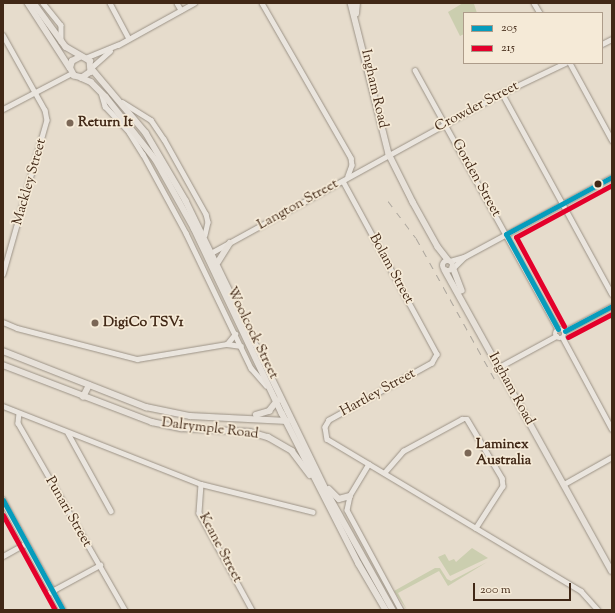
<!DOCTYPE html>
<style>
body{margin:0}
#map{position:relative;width:615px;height:613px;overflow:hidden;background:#e6dccc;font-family:"Sorts Mill Goudy",serif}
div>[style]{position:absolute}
.green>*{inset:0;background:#cbceaf}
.roads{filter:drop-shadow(0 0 1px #9c9387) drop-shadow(0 0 1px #9c9387)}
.minor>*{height:4.5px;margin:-2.25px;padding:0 2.25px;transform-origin:2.25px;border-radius:2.25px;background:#eae5de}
.minor>.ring{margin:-2.25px;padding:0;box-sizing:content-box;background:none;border:4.5px solid #eae5de;border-radius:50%}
.major>*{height:5.5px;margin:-2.75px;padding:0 2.75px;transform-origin:2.75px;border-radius:2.75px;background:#e7e1d9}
.major>.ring{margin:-2.75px;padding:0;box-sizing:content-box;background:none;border:5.5px solid #e7e1d9;border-radius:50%}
.rail>*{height:1px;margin-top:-0.5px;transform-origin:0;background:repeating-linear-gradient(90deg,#aca69d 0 7px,transparent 0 14px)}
.bus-1>*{height:5px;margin:-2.5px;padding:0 2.5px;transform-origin:2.5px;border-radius:2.5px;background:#069cbc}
.bus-2>*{height:5px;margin:-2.5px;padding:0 2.5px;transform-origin:2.5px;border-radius:2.5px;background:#e4002b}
.dots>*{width:11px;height:11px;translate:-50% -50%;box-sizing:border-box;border:2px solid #f5ead7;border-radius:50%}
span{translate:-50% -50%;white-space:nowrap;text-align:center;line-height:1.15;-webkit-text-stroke:3.5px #f5ead7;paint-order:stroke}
.street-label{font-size:14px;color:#412816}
.poi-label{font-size:14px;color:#412816;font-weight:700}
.left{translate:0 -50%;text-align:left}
.frame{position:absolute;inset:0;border:4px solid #412816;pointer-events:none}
.legend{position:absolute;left:463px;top:12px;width:140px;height:52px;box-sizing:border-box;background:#f5ead7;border:1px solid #ad9c8a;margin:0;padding:5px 7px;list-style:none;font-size:12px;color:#412816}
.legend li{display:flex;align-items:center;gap:8px;height:20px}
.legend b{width:20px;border:1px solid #ad9c8a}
.scale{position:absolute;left:473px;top:583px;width:98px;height:18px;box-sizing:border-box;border:2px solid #412816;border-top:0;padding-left:5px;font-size:12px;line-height:14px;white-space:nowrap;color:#412816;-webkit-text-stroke:3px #f5ead7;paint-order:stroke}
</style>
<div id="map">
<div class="green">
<i style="clip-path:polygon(463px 3px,474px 4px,477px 13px,464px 13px,464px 34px,460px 36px,448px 12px)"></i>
<i style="clip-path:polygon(472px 548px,488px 558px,450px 576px,438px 557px,445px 554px,449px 561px,454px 559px,456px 562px)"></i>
<i style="clip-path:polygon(487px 562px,448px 586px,439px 571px,398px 593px,407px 610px,394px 591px,435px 568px,440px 568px,447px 579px,451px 581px)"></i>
</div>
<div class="roads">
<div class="minor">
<i style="left:43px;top:3px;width:28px;rotate:51deg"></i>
<i style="left:61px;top:25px;width:16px;rotate:90deg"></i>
<i style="left:110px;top:3px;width:40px;rotate:62deg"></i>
<i style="left:177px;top:3px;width:8px;rotate:60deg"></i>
<i style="left:262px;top:3px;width:179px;rotate:60.1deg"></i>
<i style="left:351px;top:158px;width:7px;rotate:82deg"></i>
<i style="left:352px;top:165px;width:12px;rotate:110deg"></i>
<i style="left:534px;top:3px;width:12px;rotate:59deg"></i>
<i style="left:3px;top:35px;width:86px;rotate:60.8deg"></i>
<i style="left:45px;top:110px;width:10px;rotate:79deg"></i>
<i style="left:47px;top:120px;width:160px;rotate:105.9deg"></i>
<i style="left:602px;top:44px;width:11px;rotate:-27deg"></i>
<i style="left:85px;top:58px;width:35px;rotate:-22deg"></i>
<i style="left:118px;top:45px;width:87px;rotate:-28.9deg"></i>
<i style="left:570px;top:63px;width:88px;rotate:61.4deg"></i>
<i style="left:92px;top:67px;width:24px;rotate:-42deg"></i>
<i style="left:415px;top:70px;width:296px;rotate:61.1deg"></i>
<i style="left:101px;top:92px;width:15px;rotate:74deg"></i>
<i style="left:105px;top:106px;width:35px;rotate:47deg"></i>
<i style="left:129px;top:132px;width:26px;rotate:58deg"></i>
<i style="left:143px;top:154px;width:90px;rotate:61.4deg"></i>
<i style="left:186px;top:233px;width:150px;rotate:64.3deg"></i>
<i style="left:251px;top:368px;width:23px;rotate:49deg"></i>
<i style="left:502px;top:93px;width:229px;rotate:61.3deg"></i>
<i style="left:122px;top:102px;width:34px;rotate:32deg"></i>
<i style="left:151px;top:120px;width:23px;rotate:56deg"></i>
<i style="left:164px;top:139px;width:86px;rotate:60.8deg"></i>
<i style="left:206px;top:214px;width:8px;rotate:76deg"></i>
<i style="left:208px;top:222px;width:13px;rotate:103deg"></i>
<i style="left:3px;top:109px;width:78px;rotate:-27.6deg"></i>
<i style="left:343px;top:181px;width:197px;rotate:61.5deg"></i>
<i style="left:437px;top:354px;width:10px;rotate:119deg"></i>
<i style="left:432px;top:363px;width:118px;rotate:151deg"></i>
<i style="left:329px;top:420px;width:8px;rotate:120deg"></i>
<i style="left:325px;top:427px;width:12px;rotate:81deg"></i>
<i style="left:327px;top:439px;width:296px;rotate:30.9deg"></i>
<i style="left:581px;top:591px;width:25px;rotate:48deg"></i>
<i style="left:209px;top:254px;width:334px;rotate:-28.8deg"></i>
<i style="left:502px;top:93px;width:70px;rotate:-25.5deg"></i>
<i style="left:450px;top:261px;width:15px;rotate:-16deg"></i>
<i style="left:464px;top:257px;width:168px;rotate:-28.4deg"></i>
<i style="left:454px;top:267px;width:13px;rotate:-45deg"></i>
<i style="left:3px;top:322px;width:15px;rotate:23deg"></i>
<i style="left:17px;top:328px;width:124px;rotate:14.5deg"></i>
<i style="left:137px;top:359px;width:91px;rotate:-9.5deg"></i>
<i style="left:227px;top:344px;width:14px;rotate:8deg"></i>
<i class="ring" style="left:555px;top:329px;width:5.5px;height:5.5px"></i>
<i style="left:565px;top:331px;width:53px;rotate:-28deg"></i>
<i style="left:563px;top:338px;width:103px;rotate:61.7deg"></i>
<i style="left:227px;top:344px;width:13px;rotate:-51deg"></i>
<i style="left:499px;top:367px;width:65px;rotate:-28.5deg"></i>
<i style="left:3px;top:406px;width:213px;rotate:21.5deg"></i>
<i style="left:201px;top:484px;width:115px;rotate:14deg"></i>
<i style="left:19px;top:413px;width:10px;rotate:96deg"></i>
<i style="left:18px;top:423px;width:215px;rotate:60.2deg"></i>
<i style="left:68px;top:433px;width:89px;rotate:61.1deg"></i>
<i style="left:369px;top:464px;width:37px;rotate:121deg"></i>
<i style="left:350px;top:496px;width:14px;rotate:102deg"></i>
<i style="left:347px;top:510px;width:114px;rotate:61.6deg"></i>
<i style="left:384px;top:473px;width:29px;rotate:-49deg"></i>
<i style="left:403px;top:451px;width:67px;rotate:-28.5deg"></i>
<i style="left:462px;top:419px;width:5px"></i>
<i style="left:467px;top:419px;width:69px;rotate:59.3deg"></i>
<i style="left:502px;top:478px;width:8px;rotate:83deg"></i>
<i style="left:503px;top:486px;width:50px;rotate:122.7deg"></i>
<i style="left:201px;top:484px;width:29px;rotate:94deg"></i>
<i style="left:199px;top:513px;width:111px;rotate:61.3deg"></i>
<i style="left:564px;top:484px;width:55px;rotate:-29.4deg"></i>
<i style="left:3px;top:556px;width:26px;rotate:-29deg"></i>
<i style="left:50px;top:592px;width:57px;rotate:-28.4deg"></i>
</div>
<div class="major">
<i style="left:28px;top:3px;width:77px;rotate:57.1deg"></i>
<i style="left:34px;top:3px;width:54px;rotate:54deg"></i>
<i style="left:66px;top:47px;width:28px;rotate:30deg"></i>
<i style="left:90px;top:61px;width:11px;rotate:85deg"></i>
<i style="left:91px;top:72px;width:11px;rotate:146deg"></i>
<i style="left:82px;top:78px;width:8px;rotate:-166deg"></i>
<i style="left:74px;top:76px;width:9px;rotate:-117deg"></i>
<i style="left:70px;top:68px;width:7px;rotate:-74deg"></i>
<i style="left:72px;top:61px;width:9px;rotate:-27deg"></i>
<i style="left:351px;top:3px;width:156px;rotate:75.9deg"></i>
<i style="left:389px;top:154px;width:54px;rotate:63.4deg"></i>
<i style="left:413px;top:202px;width:51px;rotate:60.9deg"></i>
<i style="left:438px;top:247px;width:16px;rotate:52deg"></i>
<i style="left:356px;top:14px;width:11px;rotate:-85deg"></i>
<i style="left:92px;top:69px;width:84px;rotate:49.8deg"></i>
<i style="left:146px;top:133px;width:79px;rotate:59.5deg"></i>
<i style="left:186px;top:201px;width:323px;rotate:64.1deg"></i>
<i style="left:327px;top:492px;width:135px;rotate:60.8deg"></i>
<i style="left:82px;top:78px;width:10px;rotate:24deg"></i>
<i style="left:91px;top:82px;width:21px;rotate:45deg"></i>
<i style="left:106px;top:97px;width:80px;rotate:51.6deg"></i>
<i style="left:156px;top:160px;width:78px;rotate:60.8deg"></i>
<i style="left:194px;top:228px;width:205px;rotate:64.6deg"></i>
<i style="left:282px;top:413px;width:169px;rotate:63deg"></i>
<i style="left:359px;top:564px;width:53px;rotate:59.6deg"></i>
<i class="ring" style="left:442.5px;top:260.5px;width:5.5px;height:5.5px"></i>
<i style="left:218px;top:262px;width:22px;rotate:-58deg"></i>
<i style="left:453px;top:267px;width:25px;rotate:69deg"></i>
<i style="left:445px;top:270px;width:344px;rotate:61deg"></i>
<i style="left:3px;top:351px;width:154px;rotate:21.4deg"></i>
<i style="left:146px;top:407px;width:45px;rotate:11.6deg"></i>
<i style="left:190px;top:416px;width:97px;rotate:3deg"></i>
<i style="left:3px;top:365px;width:160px;rotate:20.9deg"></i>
<i style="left:152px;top:422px;width:30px;rotate:12deg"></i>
<i style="left:181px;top:428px;width:69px;rotate:3.3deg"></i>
<i style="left:250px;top:432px;width:19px;rotate:16deg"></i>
<i style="left:268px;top:437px;width:28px;rotate:30deg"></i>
<i style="left:292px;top:451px;width:30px;rotate:53deg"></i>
<i style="left:83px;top:397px;width:13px;rotate:-63deg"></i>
<i style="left:256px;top:415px;width:14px;rotate:-17deg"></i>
<i style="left:269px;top:411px;width:13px;rotate:-51deg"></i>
<i style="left:329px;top:489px;width:14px;rotate:45deg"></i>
<i style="left:339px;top:499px;width:11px;rotate:-15deg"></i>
<i style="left:3px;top:500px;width:125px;rotate:61.4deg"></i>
</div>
</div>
<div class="rail">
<i style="left:388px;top:201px;width:46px;rotate:52.9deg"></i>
<i style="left:416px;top:238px;width:162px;rotate:60.9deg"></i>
</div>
<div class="bus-1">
<i style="left:558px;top:329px;width:108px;rotate:-118.7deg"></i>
<i style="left:506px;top:234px;width:120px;rotate:-28.3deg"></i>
<i style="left:565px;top:331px;width:53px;rotate:-28deg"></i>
<i style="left:3px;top:500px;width:125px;rotate:61.4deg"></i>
</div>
<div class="bus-2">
<i style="left:564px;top:326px;width:101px;rotate:-118.3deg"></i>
<i style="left:516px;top:237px;width:109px;rotate:-28.4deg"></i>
<i style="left:568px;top:337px;width:50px;rotate:-27.6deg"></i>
<i style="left:3px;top:515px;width:108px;rotate:61.3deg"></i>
</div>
<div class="dots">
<i style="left:70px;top:123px;background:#7b6756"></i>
<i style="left:598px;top:184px;background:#412816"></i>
<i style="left:95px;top:323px;background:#7b6756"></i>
<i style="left:468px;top:453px;background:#7b6756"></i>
</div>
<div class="street-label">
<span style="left:374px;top:89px;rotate:77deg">Ingham Road</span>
<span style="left:477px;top:107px;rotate:-28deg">Crowder Street</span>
<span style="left:476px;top:178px;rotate:61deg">Gorden Street</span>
<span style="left:30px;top:182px;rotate:-74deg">Mackley Street</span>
<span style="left:298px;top:205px;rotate:-29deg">Langton Street</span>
<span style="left:391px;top:269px;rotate:61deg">Bolam Street</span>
<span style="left:252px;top:333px;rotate:64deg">Woolcock Street</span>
<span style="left:511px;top:389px;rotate:61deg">Ingham Road</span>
<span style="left:378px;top:393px;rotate:-29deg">Hartley Street</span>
<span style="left:210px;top:429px;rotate:7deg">Dalrymple Road</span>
<span style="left:68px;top:512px;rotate:60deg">Punari Street</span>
<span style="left:220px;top:548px;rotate:62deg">Keane Street</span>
</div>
<div class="poi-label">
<span class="left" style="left:78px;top:123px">Return It</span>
<span class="left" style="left:103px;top:323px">DigiCo TSV1</span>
<span class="left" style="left:476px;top:453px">Laminex<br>Australia</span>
</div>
<div class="frame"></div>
<ul class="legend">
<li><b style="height:5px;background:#069cbc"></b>205</li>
<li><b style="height:5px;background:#e4002b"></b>215</li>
</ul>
<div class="scale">200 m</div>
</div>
